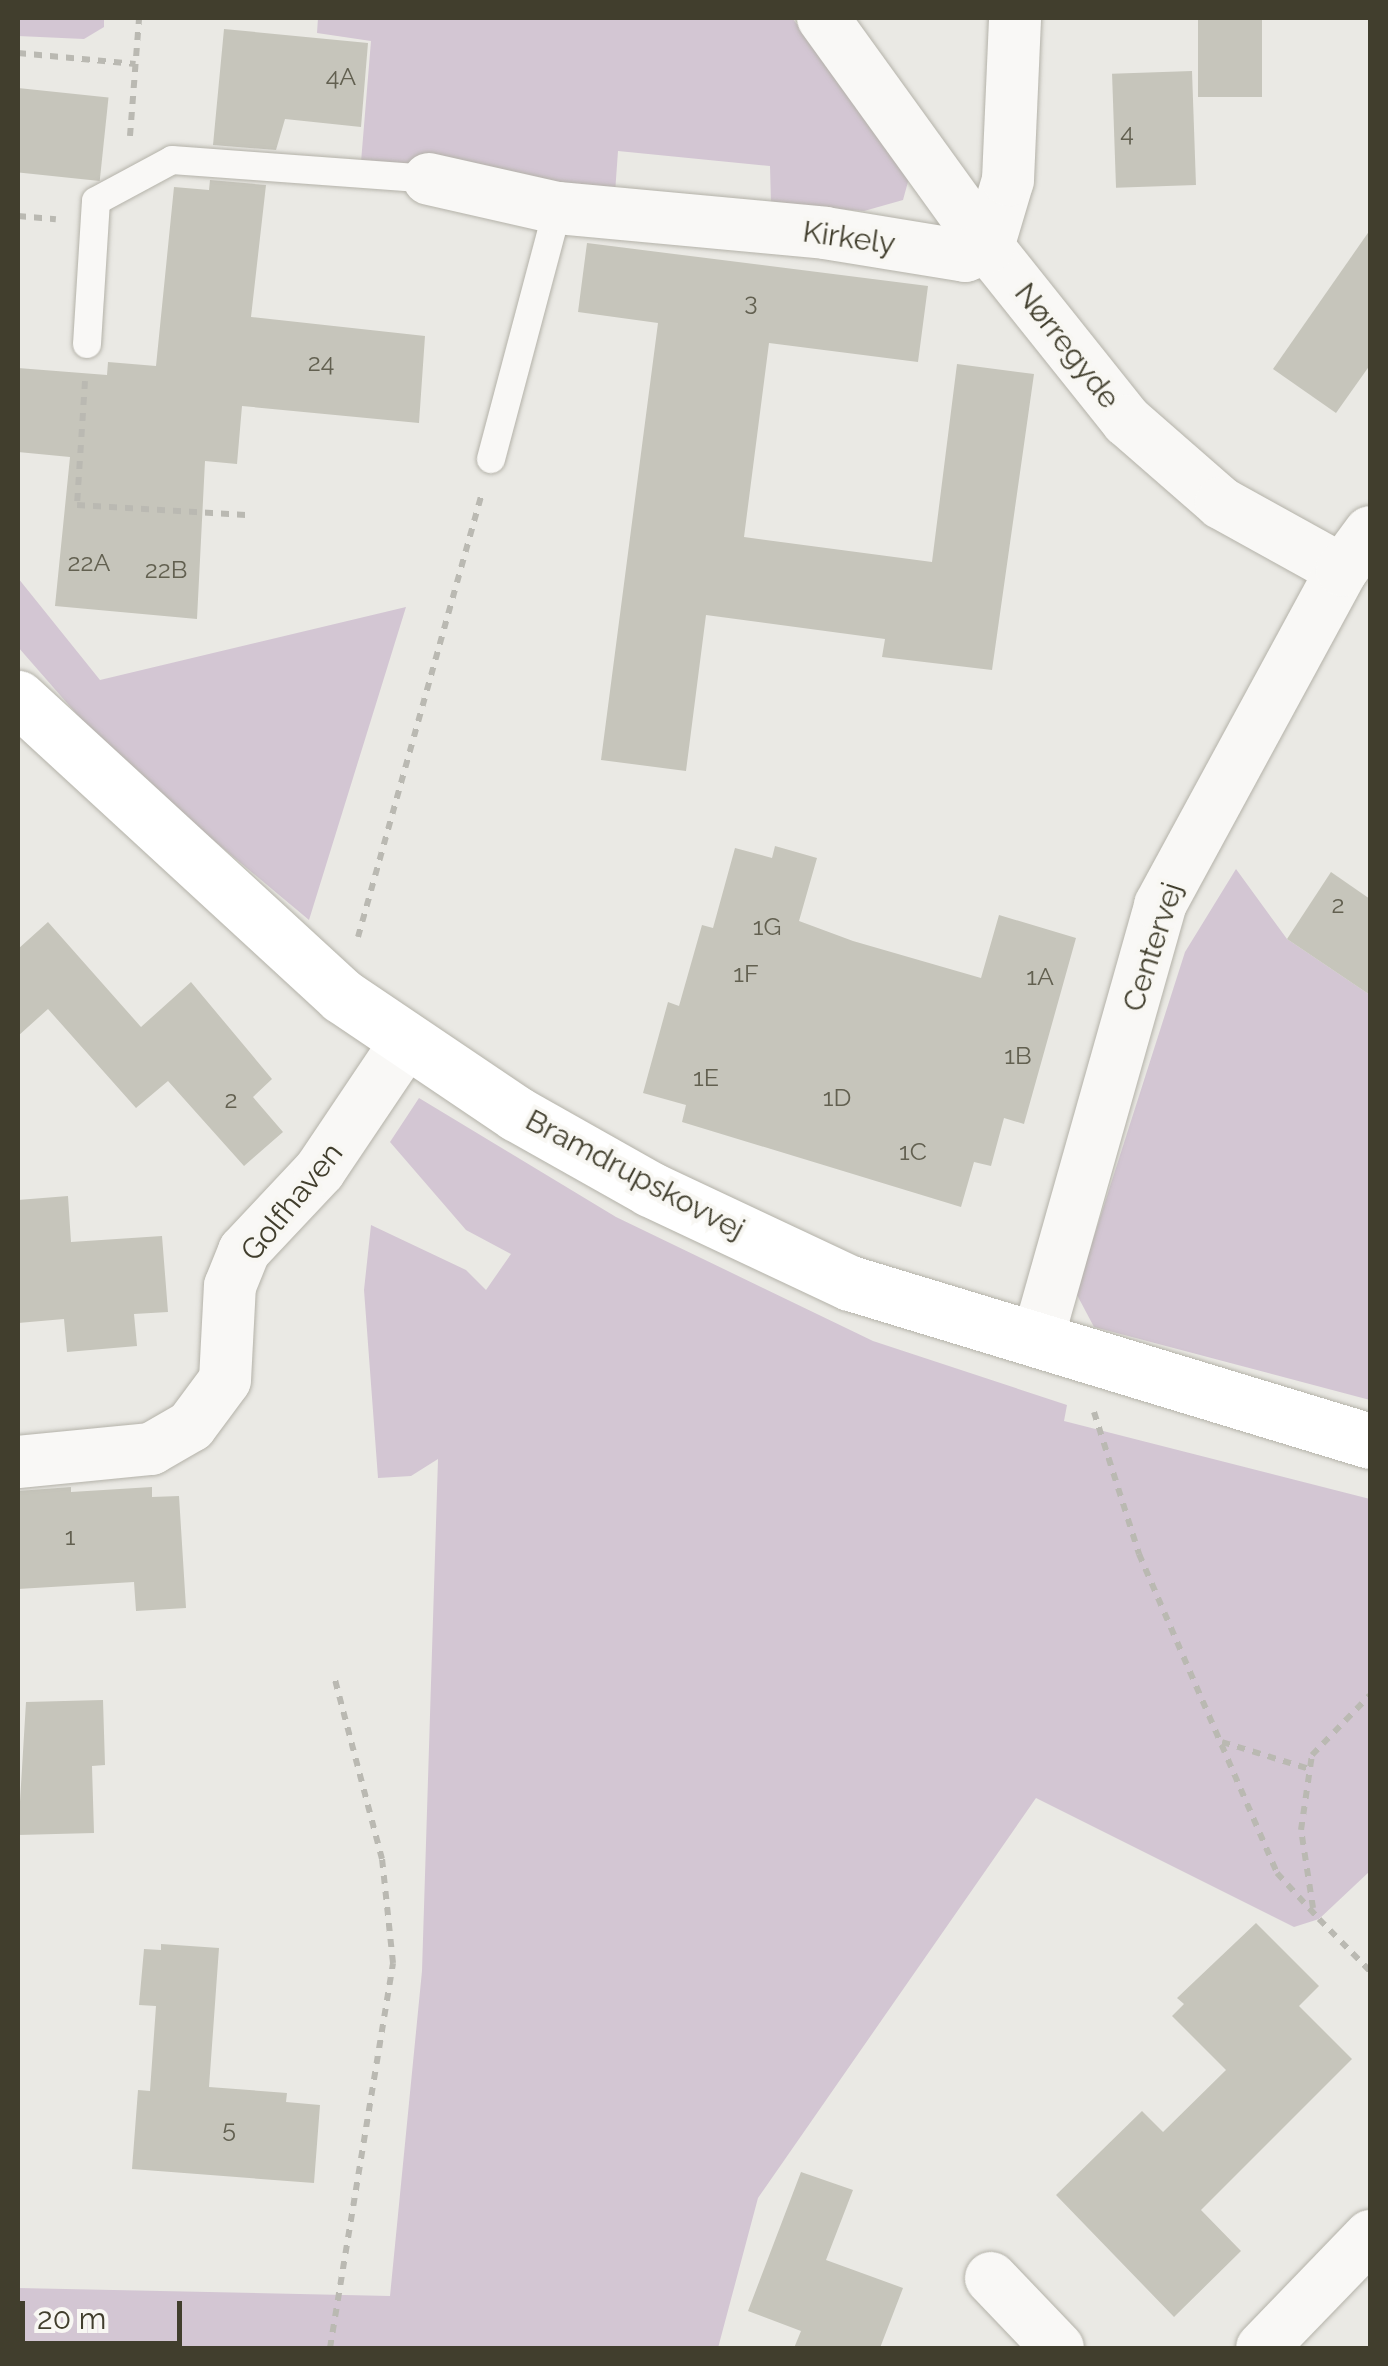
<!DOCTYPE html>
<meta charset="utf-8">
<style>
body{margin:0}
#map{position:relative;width:1388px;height:2366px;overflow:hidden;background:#eae9e4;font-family:Raleway,sans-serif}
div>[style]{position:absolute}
.green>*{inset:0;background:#d3c6d3}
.building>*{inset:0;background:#c6c5bb;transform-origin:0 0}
.path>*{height:6px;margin-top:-3px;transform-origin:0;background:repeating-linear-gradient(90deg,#bab9b2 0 8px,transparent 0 16px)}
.roads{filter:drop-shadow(0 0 2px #b4b2a9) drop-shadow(0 0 2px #b4b2a9)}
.lane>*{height:28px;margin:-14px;padding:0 14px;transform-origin:14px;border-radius:14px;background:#f9f8f6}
.street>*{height:52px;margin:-26px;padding:0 26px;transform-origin:26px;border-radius:26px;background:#f9f8f6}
.secondary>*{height:55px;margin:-27.5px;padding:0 27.5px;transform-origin:27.5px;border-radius:27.5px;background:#fff}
span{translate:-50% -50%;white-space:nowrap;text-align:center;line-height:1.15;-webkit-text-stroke:8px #f8f7f3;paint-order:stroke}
.number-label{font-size:25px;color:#626050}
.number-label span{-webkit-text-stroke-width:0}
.street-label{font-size:30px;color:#413e2d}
.frame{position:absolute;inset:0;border:20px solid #413e2d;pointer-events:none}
.scale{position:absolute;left:20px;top:2301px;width:162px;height:45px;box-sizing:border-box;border:5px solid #413e2d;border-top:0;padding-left:12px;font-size:30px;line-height:35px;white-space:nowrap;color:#413e2d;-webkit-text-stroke:8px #f8f7f3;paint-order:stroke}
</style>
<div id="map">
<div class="green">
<i style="clip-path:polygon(18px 18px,104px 18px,104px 27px,84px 39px,18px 36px)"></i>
<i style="clip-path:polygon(318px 18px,792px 18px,911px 171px,903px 200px,864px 211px,771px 204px,770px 166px,618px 151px,615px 193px,361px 162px,371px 41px,317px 33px)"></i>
<i style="clip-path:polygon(18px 578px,100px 680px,406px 607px,309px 920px,116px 759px,18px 647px)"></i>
<i style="clip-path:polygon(1236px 869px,1287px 939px,1370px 995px,1370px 1400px,1094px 1327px,1076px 1293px,1185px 952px)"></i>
<i style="clip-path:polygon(419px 1098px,616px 1217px,873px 1341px,1067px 1405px,1064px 1421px,1370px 1499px,1370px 1871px,1319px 1919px,1294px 1927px,1036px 1798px,758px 2198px,718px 2348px,18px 2348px,18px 2288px,390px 2296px,422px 1971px,438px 1459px,411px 1476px,378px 1478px,364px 1290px,371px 1225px,466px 1270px,486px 1290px,511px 1254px,466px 1230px,390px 1142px)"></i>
</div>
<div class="building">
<i style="left:1198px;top:18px;width:64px;height:79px"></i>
<i style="clip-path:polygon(224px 29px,368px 43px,361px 127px,285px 119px,276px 150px,213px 145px)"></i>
<i style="left:1192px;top:71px;width:114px;height:80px;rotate:88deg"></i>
<i style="left:18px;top:88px;width:91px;height:84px;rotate:6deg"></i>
<i style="clip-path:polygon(210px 180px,266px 185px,251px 317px,425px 336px,419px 423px,242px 406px,237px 464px,205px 461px,197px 619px,55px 606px,70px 457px,18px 452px,18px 368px,107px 375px,108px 362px,156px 366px,174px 187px,209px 190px)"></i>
<i style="clip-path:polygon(1370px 230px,1370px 365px,1336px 413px,1273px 369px)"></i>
<i style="clip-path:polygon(587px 243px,928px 286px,918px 362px,769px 343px,744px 537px,932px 562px,957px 364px,1034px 374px,992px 670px,882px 657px,885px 639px,706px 615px,686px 771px,601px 760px,658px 323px,578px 312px)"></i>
<i style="clip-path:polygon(775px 846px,817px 858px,799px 921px,853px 941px,981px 978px,999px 915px,1076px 938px,1024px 1124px,1004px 1118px,991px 1166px,974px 1162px,961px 1207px,682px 1122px,686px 1105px,643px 1093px,668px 1002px,679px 1006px,702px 925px,713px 928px,735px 848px,772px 858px)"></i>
<i style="clip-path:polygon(1331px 872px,1370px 899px,1370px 995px,1287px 939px)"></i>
<i style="clip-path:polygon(48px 922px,141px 1027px,191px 982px,272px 1079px,253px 1097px,283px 1132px,244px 1166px,168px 1081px,136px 1108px,48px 1009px,18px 1036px,18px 949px)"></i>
<i style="clip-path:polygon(68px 1196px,71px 1242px,162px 1236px,168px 1312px,134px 1314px,137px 1346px,67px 1352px,64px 1319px,18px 1323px,18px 1200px)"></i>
<i style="clip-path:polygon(71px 1487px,71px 1492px,152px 1487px,152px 1497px,179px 1496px,186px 1608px,136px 1611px,134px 1582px,18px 1589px,18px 1491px)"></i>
<i style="clip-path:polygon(103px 1700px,105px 1765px,92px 1766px,94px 1833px,18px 1835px,26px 1702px)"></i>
<i style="clip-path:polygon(1256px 1923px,1319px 1986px,1299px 2006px,1352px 2059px,1201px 2210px,1241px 2251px,1174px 2317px,1056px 2195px,1142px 2111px,1163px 2132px,1226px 2070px,1172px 2016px,1184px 2004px,1177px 1998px)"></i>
<i style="clip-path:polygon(161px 1944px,219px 1948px,209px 2087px,287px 2093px,286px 2102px,320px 2105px,314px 2183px,132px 2169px,138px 2090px,150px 2091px,156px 2006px,139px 2005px,144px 1949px,161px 1950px)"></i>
<i style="clip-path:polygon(801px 2172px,853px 2190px,826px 2260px,903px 2288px,880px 2348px,794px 2348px,801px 2331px,748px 2311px)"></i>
</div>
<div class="path">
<i style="left:18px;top:53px;width:118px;rotate:5.4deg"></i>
<i style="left:130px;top:136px;width:118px;rotate:-85.6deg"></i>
<i style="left:18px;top:216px;width:38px;rotate:5deg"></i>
<i style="left:85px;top:381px;width:124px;rotate:93.7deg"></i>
<i style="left:77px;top:505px;width:169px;rotate:3.4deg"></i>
<i style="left:358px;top:937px;width:458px;rotate:-74.4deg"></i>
<i style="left:1094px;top:1412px;width:149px;rotate:72.4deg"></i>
<i style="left:1139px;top:1554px;width:348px;rotate:66.6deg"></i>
<i style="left:1277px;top:1873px;width:62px;rotate:47.6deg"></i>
<i style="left:1222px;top:1742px;width:92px;rotate:17.1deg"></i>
<i style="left:1313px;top:1908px;width:79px;rotate:-98.7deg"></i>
<i style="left:1301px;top:1830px;width:76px;rotate:-81.7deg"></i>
<i style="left:1312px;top:1755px;width:83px;rotate:-46deg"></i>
<i style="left:1319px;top:1919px;width:73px;rotate:45.6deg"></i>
<i style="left:330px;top:2348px;width:390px;rotate:-80.7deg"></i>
<i style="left:393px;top:1963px;width:105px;rotate:-96deg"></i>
<i style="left:382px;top:1859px;width:185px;rotate:-104.7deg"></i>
</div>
<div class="roads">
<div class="lane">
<i style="left:87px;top:344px;width:143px;rotate:-86.4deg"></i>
<i style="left:96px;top:201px;width:86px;rotate:-28.3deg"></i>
<i style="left:172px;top:160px;width:258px;rotate:4.2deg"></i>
<i style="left:491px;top:459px;width:260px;rotate:-75.1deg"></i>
</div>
<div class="street">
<i style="left:823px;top:18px;width:282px;rotate:54.2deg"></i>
<i style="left:988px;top:247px;width:223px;rotate:51.4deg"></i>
<i style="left:1127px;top:421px;width:125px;rotate:41.1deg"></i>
<i style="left:1221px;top:503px;width:138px;rotate:29deg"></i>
<i style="left:429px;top:179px;width:132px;rotate:12.7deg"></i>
<i style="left:558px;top:208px;width:268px;rotate:5.3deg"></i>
<i style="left:825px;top:233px;width:142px;rotate:9.3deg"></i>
<i style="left:965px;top:256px;width:25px;rotate:-21deg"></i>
<i style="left:988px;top:247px;width:70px;rotate:-73.4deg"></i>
<i style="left:1008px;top:180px;width:162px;rotate:-87.5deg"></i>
<i style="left:1037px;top:1341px;width:453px;rotate:-74.2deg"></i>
<i style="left:1160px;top:905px;width:381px;rotate:-61.5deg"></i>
<i style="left:1342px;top:570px;width:47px;rotate:-53.6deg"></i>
<i style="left:18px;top:1462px;width:134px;rotate:-5.6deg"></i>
<i style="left:151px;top:1449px;width:46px;rotate:-29.9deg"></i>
<i style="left:191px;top:1426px;width:57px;rotate:-53.5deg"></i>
<i style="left:225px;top:1380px;width:94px;rotate:-87deg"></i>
<i style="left:230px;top:1286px;width:38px;rotate:-68deg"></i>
<i style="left:244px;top:1251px;width:111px;rotate:-46.8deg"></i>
<i style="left:320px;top:1170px;width:154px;rotate:-56.1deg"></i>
<i style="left:991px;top:2278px;width:97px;rotate:46.3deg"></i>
<i style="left:1262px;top:2348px;width:156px;rotate:-46deg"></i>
</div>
<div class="secondary">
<i style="left:18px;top:698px;width:440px;rotate:42.6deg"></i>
<i style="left:342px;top:996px;width:211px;rotate:34deg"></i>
<i style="left:517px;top:1114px;width:153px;rotate:29.4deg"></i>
<i style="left:650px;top:1189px;width:221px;rotate:25.2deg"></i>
<i style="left:850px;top:1283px;width:543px;rotate:16.9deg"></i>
</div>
</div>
<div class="number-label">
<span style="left:341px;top:76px">4A</span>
<span style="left:1127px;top:132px">4</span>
<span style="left:751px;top:301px">3</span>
<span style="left:321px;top:362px">24</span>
<span style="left:89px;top:562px">22A</span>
<span style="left:166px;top:569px">22B</span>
<span style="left:1338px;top:904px">2</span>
<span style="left:767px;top:926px">1G</span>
<span style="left:746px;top:973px">1F</span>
<span style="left:1040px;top:976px">1A</span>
<span style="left:1018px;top:1055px">1B</span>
<span style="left:706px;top:1077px">1E</span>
<span style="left:837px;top:1097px">1D</span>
<span style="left:231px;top:1099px">2</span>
<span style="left:913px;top:1151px">1C</span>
<span style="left:70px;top:1536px">1</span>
<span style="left:229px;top:2128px">5</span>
</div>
<div class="street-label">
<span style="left:849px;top:238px;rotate:8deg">Kirkely</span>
<span style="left:1067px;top:346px;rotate:52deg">Nørregyde</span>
<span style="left:1153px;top:947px;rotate:-72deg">Centervej</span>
<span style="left:635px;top:1175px;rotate:28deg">Bramdrupskovvej</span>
<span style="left:292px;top:1202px;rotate:-51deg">Golfhaven</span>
</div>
<div class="frame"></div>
<div class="scale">20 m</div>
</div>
